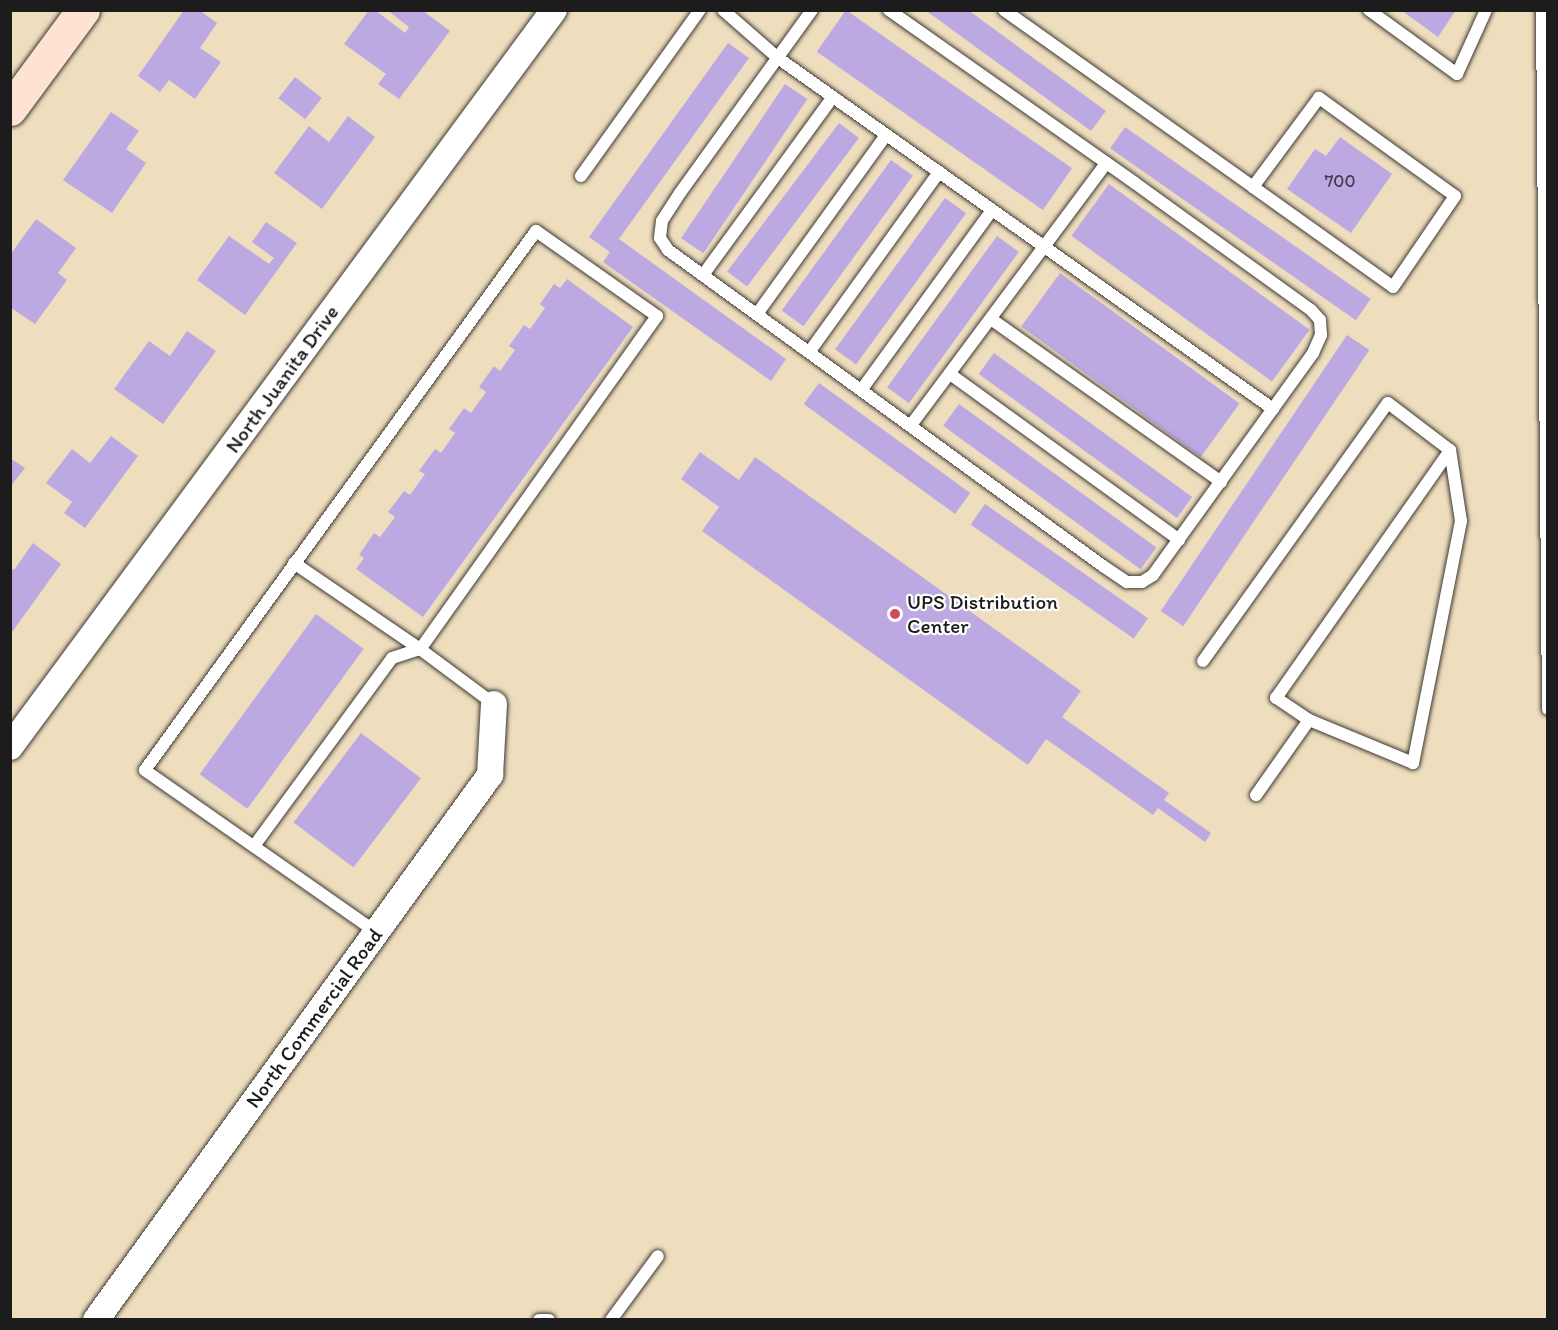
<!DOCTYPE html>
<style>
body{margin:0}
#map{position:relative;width:1558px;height:1330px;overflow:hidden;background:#efdebe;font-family:Itim,sans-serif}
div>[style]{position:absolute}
.building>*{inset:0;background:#bca9e2;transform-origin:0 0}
.roads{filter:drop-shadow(0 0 2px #3c3934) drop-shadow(0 0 2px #3c3934)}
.lane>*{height:12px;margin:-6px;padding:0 6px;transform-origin:6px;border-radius:6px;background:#fff}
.street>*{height:26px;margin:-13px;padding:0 13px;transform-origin:13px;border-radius:13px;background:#fff}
.secondary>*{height:33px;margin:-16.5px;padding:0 16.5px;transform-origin:16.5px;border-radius:16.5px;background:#fee3d2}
.dots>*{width:16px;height:16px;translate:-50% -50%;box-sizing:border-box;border:3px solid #fff;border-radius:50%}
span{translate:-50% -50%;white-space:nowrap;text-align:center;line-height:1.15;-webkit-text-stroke:4.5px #fff;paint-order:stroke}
.number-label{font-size:18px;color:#443f4e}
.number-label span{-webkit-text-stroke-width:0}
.street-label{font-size:21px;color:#1c1c1c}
.poi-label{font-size:21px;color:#1c1c1c}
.left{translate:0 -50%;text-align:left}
.frame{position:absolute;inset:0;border:12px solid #1c1c1c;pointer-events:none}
</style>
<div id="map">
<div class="building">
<i style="clip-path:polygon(184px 10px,199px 10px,217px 23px,200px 48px,221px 62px,195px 99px,169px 80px,160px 92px,138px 76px)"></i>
<i style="clip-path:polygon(369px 10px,375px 10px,405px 33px,409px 27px,387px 10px,422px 10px,450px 31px,399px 99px,378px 84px,386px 74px,344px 44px)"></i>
<i style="left:846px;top:10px;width:276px;height:51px;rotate:35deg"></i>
<i style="clip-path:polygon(925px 10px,968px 10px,1106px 111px,1091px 131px)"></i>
<i style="clip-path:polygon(1401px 10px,1456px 10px,1438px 37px)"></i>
<i style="clip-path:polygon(728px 43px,749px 58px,619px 239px,786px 359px,771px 381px,603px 262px,610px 252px,589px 237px)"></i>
<i style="left:295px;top:77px;width:34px;height:27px;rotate:38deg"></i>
<i style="left:785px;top:84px;width:27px;height:186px;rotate:34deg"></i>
<i style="clip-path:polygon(111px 112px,139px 131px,126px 149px,146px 163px,112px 213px,63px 180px)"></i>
<i style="clip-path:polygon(348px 116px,375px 137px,322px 209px,274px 173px,309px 126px,329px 142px)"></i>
<i style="left:839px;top:123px;width:25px;height:186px;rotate:37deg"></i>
<i style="left:1125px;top:127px;width:300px;height:26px;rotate:35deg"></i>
<i style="clip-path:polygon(1340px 137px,1392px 174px,1351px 233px,1287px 189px,1315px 149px,1326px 156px)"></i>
<i style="left:891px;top:160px;width:27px;height:186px;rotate:36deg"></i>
<i style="left:1109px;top:184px;width:248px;height:64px;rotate:36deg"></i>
<i style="left:945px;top:198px;width:26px;height:187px;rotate:36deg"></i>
<i style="clip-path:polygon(36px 219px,76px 248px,58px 273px,67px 280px,35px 324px,10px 307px,10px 255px)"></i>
<i style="clip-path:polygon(266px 222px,297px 243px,245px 315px,197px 280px,229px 236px,269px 264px,274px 258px,252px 242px)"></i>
<i style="left:997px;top:236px;width:27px;height:187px;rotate:36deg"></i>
<i style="left:1060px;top:273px;width:222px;height:66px;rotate:36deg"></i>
<i style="clip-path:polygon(567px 279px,633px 327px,423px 617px,356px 569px,364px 558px,359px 555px,374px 533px,380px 537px,395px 517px,388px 512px,404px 491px,410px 495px,425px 474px,419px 471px,435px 449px,441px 453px,455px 433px,449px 429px,464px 408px,471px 413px,486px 392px,479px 387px,494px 366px,500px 371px,515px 350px,509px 346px,524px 325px,530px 329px,545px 308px,540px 304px,554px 284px,560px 288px)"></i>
<i style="clip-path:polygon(187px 331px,216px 351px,163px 424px,114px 389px,149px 341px,170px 356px)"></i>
<i style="left:1347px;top:335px;width:27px;height:333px;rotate:34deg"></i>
<i style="left:994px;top:353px;width:245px;height:26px;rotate:36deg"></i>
<i style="left:819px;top:383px;width:187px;height:26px;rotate:36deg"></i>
<i style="left:959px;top:404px;width:244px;height:27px;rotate:36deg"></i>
<i style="clip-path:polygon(111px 436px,138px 456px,85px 528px,64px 513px,72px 502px,46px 483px,72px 449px,90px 463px)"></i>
<i style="clip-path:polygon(700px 452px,739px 480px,755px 457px,1081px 691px,1062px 717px,1169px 793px,1164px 800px,1211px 833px,1205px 842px,1158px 808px,1153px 815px,1046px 739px,1028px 765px,702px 531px,719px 507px,681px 479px)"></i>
<i style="clip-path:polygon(10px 458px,25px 468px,10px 487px)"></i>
<i style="left:985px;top:504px;width:199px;height:25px;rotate:35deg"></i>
<i style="clip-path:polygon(33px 543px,61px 564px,10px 635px,10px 567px,14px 570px)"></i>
<i style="left:316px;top:614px;width:59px;height:198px;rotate:36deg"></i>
<i style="left:361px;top:733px;width:75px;height:112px;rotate:37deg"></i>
</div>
<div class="roads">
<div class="lane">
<i style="left:723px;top:10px;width:73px;rotate:41.1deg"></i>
<i style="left:778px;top:58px;width:607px;rotate:35.34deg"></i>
<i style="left:812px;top:10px;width:226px;rotate:125.8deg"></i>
<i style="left:680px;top:193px;width:33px;rotate:123deg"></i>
<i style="left:662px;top:221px;width:17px;rotate:97deg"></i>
<i style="left:660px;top:238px;width:14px;rotate:56deg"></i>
<i style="left:668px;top:250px;width:538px;rotate:36deg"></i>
<i style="left:1103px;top:566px;width:29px;rotate:34deg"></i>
<i style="left:1127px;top:582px;width:15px"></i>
<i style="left:1142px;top:582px;width:13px;rotate:-32deg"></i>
<i style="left:1153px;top:575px;width:274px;rotate:-54.2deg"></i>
<i style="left:1313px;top:353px;width:20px;rotate:-66deg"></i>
<i style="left:1321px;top:335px;width:15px;rotate:-94deg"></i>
<i style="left:1320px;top:320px;width:13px;rotate:-132deg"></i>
<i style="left:1311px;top:310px;width:217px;rotate:-144.2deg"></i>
<i style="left:1135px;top:183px;width:301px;rotate:-144.9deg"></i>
<i style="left:1004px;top:10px;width:305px;rotate:35.4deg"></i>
<i style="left:1253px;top:187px;width:172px;rotate:35.5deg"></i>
<i style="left:1393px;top:287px;width:110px;rotate:-55.7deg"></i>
<i style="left:1455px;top:196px;width:168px;rotate:-144.2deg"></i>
<i style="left:1319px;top:98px;width:111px;rotate:126.6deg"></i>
<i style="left:1369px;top:10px;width:109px;rotate:36deg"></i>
<i style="left:1457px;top:74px;width:70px;rotate:-65.6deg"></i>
<i style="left:1542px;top:10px;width:699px;rotate:89.51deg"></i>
<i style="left:581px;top:176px;width:204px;rotate:-54.4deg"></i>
<i style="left:703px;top:275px;width:220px;rotate:-53.9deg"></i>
<i style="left:757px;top:314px;width:221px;rotate:-54.2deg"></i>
<i style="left:991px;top:319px;width:282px;rotate:35.3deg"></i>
<i style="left:810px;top:351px;width:221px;rotate:-54.2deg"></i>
<i style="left:950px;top:374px;width:283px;rotate:35.9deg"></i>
<i style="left:862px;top:389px;width:221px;rotate:-54deg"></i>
<i style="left:911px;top:425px;width:327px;rotate:-53.3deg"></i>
<i style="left:294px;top:563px;width:153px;rotate:34.3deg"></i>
<i style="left:1203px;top:661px;width:317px;rotate:-54.4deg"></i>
<i style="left:1388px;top:403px;width:78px;rotate:37.2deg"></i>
<i style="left:1450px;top:450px;width:72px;rotate:81.2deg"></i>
<i style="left:1461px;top:521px;width:247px;rotate:101.2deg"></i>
<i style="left:1413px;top:763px;width:113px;rotate:-157.5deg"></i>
<i style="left:1309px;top:720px;width:92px;rotate:125.2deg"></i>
<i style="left:1309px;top:720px;width:40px;rotate:-146deg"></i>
<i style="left:1276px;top:698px;width:303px;rotate:-54.9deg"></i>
<i style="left:254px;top:846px;width:233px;rotate:-53.7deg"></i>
<i style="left:392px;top:658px;width:29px;rotate:-18deg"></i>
<i style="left:376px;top:932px;width:282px;rotate:-145deg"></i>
<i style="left:145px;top:770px;width:666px;rotate:-54.04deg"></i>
<i style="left:536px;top:231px;width:148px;rotate:35.1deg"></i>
<i style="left:657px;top:316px;width:409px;rotate:125.4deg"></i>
<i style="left:420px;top:649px;width:92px;rotate:36.6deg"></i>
<i style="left:539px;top:1320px;width:10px"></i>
<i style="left:611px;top:1320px;width:79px;rotate:-53.7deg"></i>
</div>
<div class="street">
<i style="left:10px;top:747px;width:916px;rotate:-53.57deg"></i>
<i style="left:96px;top:1320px;width:673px;rotate:-54.14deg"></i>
<i style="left:490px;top:775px;width:71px;rotate:-86.8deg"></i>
</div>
<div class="secondary">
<i style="left:10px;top:109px;width:123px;rotate:-53.6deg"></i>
</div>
</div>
<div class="dots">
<i style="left:895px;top:614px;background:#d1495b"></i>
</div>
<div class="number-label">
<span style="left:1340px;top:181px">700</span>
</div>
<div class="street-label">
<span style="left:282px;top:379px;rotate:-54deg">North Juanita Drive</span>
<span style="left:314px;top:1018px;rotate:-54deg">North Commercial Road</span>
</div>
<div class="poi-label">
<span class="left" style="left:907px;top:614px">UPS Distribution<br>Center</span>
</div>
<div class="frame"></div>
</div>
